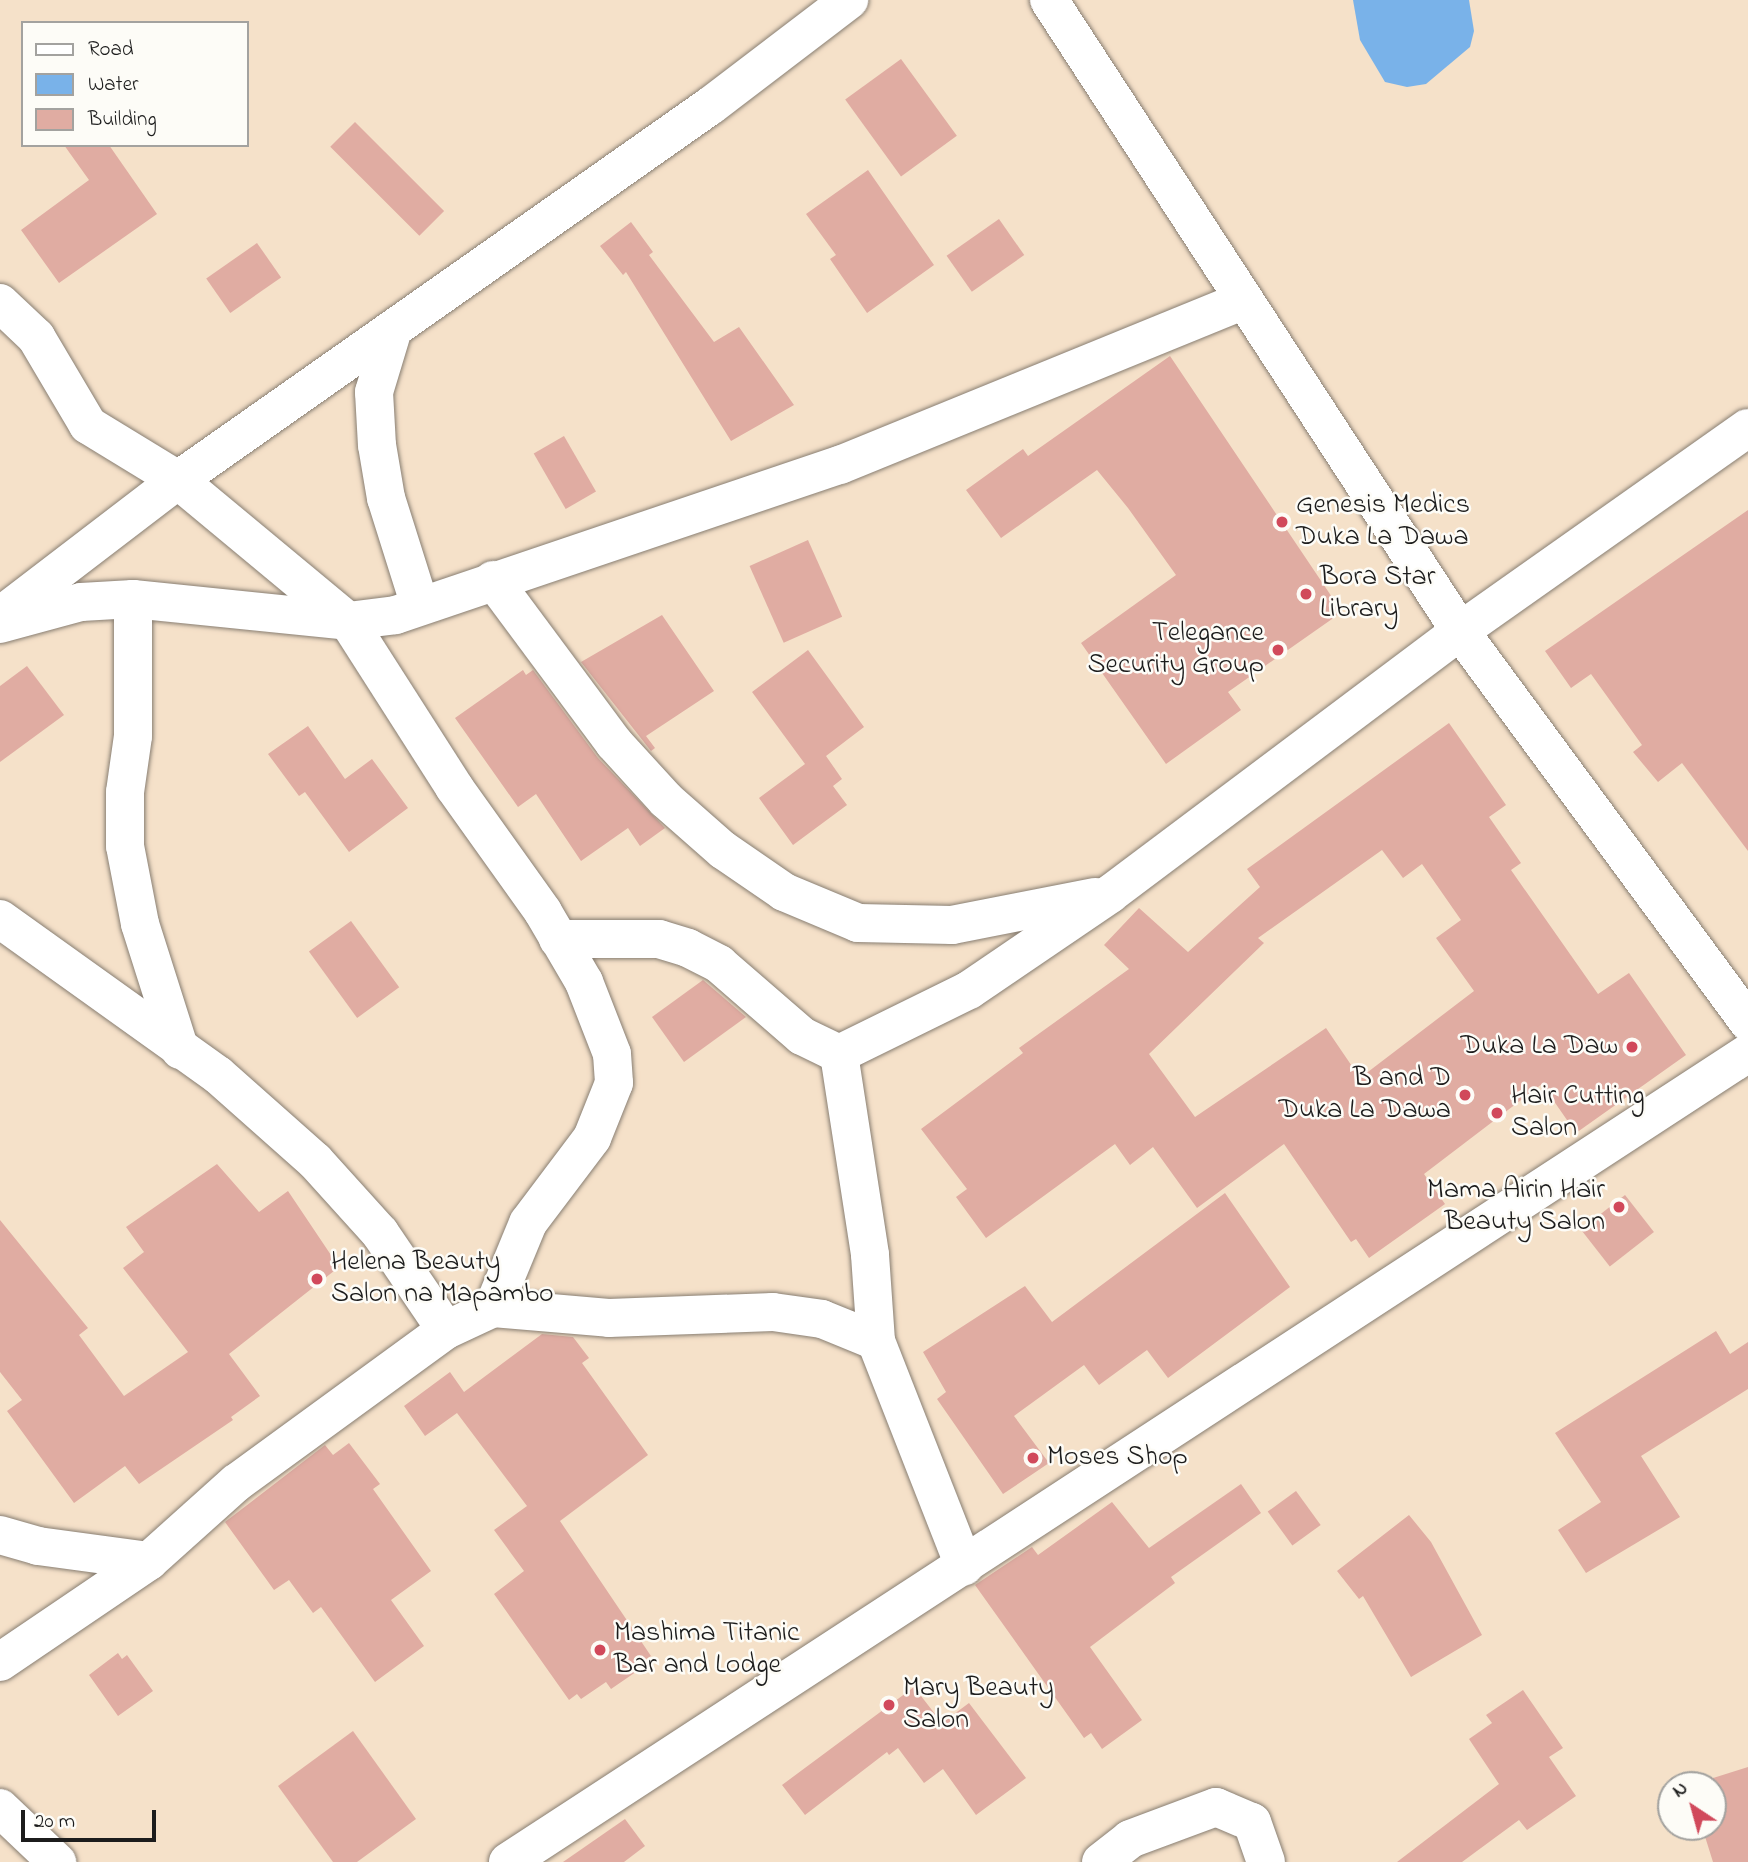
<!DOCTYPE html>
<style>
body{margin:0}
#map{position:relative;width:1748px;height:1862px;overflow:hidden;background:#f5e1c9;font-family:"Indie Flower",sans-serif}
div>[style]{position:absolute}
.water>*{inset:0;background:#79b2e9}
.building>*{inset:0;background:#e0aca2;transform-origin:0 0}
.roads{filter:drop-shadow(0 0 2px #887e72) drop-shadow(0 0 2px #887e72)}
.minor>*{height:38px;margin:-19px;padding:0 19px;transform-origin:19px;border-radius:19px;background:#fff}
.dots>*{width:19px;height:19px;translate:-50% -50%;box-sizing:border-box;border:4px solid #fdfcf7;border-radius:50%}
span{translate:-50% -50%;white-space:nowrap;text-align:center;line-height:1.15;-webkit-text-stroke:5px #fdfcf7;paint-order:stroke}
.poi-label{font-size:28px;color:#1c1c1c}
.left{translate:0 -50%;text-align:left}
.right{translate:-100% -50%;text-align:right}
.legend{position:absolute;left:21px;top:21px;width:228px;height:126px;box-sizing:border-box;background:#fdfcf7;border:2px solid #a3a29f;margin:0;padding:9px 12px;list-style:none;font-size:21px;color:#1c1c1c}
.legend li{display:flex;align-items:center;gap:14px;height:35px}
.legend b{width:35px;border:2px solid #a3a29f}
.north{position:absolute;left:1657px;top:1771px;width:70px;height:70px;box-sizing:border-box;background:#fdfcf7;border:2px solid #a3a29f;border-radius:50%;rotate:324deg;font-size:19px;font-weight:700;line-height:28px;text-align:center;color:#1c1c1c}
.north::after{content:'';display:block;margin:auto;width:24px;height:32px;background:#d1495b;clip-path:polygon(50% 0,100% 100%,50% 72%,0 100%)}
.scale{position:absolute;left:21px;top:1810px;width:135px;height:32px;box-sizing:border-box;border:4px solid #1c1c1c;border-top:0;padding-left:9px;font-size:21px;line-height:24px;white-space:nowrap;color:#1c1c1c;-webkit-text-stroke:5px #fdfcf7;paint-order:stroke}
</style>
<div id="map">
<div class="water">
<i style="clip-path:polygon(1353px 0,1469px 0,1474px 31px,1470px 47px,1426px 84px,1407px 87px,1385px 82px,1360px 40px)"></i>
</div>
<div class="building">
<i style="left:901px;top:59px;width:95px;height:69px;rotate:54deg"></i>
<i style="left:355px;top:122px;width:126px;height:35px;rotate:45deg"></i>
<i style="clip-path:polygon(64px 145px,109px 145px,157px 214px,59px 283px,21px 230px,89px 180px)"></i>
<i style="clip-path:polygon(868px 170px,934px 265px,867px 313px,830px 259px,836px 255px,806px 214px)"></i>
<i style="left:999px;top:219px;width:44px;height:64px;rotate:55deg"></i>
<i style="clip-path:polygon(631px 222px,653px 252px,649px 255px,714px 342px,739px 327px,794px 405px,731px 441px,626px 272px,623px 275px,600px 246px)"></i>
<i style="left:257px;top:243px;width:42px;height:62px;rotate:55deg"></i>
<i style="clip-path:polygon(1170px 356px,1342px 612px,1228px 692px,1241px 710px,1166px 764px,1081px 643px,1176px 575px,1128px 508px,1097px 470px,1001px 538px,966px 490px,1023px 449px,1028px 456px)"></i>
<i style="left:564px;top:436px;width:64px;height:35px;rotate:60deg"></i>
<i style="clip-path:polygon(1748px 510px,1748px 851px,1682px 763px,1658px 782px,1633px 752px,1642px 745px,1591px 674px,1571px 688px,1545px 651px)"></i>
<i style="left:808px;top:540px;width:84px;height:64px;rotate:66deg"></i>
<i style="clip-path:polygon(662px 615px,714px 691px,646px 736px,655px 748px,651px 751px,581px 662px)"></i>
<i style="clip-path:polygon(808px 650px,864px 727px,826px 756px,842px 779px,833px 786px,847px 805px,793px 845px,759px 798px,805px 764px,752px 692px)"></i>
<i style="clip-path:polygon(27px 666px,64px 715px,0 762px,0 686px)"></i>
<i style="clip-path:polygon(523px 670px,526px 675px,533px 670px,598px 758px,665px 828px,640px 846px,628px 828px,581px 861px,536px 794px,518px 807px,455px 718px)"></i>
<i style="clip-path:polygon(evenodd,1449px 723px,1506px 805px,1489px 817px,1521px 863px,1511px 870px,1598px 994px,1629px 973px,1686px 1055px,1576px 1133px,1542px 1084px,1424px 1174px,1445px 1204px,1369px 1258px,1356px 1239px,1351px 1242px,1284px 1144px,1197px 1208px,1153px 1147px,1130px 1165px,1115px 1144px,986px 1238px,956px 1197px,967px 1189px,921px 1129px,1023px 1053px,1019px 1048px,1129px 969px,1104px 945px,1139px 908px,1188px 952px,1260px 887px,1247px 869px,1449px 723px,1382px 850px,1403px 878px,1422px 864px,1461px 920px,1436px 938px,1474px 991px,1360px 1078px,1326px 1028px,1195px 1117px,1149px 1054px,1264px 943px,1258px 938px,1382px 850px)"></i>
<i style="clip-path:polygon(308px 726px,345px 779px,372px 759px,408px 808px,349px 852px,305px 792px,299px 796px,268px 754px)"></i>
<i style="left:351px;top:921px;width:82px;height:52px;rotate:54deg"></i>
<i style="clip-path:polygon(703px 980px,746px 1017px,684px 1062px,652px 1017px)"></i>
<i style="clip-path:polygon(217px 1164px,259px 1212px,288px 1191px,339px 1267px,229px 1354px,260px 1396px,231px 1417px,233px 1420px,139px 1484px,125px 1466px,74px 1503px,7px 1411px,22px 1400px,0 1372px,0 1220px,88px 1328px,79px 1335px,124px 1396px,188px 1352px,123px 1268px,144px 1252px,126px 1227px)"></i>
<i style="clip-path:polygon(1225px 1193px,1290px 1287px,1168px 1378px,1147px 1350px,1099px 1385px,1084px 1365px,1014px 1416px,1049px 1463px,1003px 1494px,937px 1399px,946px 1392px,923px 1352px,1025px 1286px,1052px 1322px)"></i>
<i style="left:1625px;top:1195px;width:47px;height:56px;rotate:52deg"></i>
<i style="clip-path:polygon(1716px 1331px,1730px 1354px,1748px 1342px,1748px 1389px,1641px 1456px,1680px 1517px,1586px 1573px,1558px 1530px,1601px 1502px,1555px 1433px)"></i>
<i style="clip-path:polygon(542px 1334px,573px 1337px,589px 1358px,582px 1363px,648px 1455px,560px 1521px,651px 1656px,643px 1661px,646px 1665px,611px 1689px,606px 1682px,581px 1699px,577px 1694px,569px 1700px,494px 1594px,524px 1571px,494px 1530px,527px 1506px,457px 1413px,425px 1436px,404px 1406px,450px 1372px,464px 1392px)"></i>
<i style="clip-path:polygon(349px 1443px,380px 1484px,373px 1489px,431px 1571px,391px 1600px,424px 1646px,375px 1682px,321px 1607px,313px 1613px,289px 1580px,274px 1590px,225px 1522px,325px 1445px,333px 1455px)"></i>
<i style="clip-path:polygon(1241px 1484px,1261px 1513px,1171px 1577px,1175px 1583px,1090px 1647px,1142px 1720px,1102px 1749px,1091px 1733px,1084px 1738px,975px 1585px,1032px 1547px,1038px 1555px,1112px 1502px,1149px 1548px)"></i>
<i style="left:1296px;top:1491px;width:42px;height:35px;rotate:54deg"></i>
<i style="clip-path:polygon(1409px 1515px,1431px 1542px,1482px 1635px,1411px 1677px,1363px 1596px,1359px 1599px,1337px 1571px)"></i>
<i style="clip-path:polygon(118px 1653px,122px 1659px,127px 1655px,153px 1691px,118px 1716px,89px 1675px)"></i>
<i style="clip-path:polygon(914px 1687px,942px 1723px,969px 1703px,1026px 1778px,976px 1815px,943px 1769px,924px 1783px,898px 1748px,889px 1755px,887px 1752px,805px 1815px,782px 1785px)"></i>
<i style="clip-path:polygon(1523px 1690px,1563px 1748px,1549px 1757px,1576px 1796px,1527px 1830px,1519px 1820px,1462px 1862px,1397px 1862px,1499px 1784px,1469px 1739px,1492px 1723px,1486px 1715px)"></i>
<i style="clip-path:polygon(353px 1731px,416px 1819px,357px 1862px,333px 1862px,278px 1786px)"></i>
<i style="clip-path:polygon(1748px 1767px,1748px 1862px,1713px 1862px,1702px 1827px,1713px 1827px,1713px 1785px,1691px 1785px)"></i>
<i style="clip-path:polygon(625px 1819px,645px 1846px,624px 1862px,563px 1862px)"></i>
</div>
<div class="roads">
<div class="minor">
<i style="left:1049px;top:0;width:753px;rotate:56.92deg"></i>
<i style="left:1460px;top:631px;width:486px;rotate:53.6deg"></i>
<i style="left:0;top:303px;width:50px;rotate:43.4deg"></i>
<i style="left:36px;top:337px;width:102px;rotate:59.4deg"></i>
<i style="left:88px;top:425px;width:105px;rotate:31.4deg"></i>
<i style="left:178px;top:480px;width:221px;rotate:39.7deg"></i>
<i style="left:348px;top:621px;width:197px;rotate:57.4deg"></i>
<i style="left:454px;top:787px;width:153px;rotate:54.5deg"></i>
<i style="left:543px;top:912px;width:81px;rotate:59.6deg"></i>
<i style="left:584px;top:982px;width:77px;rotate:68.7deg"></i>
<i style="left:612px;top:1054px;width:29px;rotate:86deg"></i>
<i style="left:614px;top:1083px;width:59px;rotate:111.8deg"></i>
<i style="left:592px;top:1138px;width:106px;rotate:127deg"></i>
<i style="left:528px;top:1223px;width:92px;rotate:112.4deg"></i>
<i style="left:393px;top:329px;width:66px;rotate:106.8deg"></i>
<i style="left:374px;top:392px;width:53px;rotate:86.8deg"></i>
<i style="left:377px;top:445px;width:54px;rotate:80.4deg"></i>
<i style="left:386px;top:498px;width:113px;rotate:72.5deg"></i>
<i style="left:493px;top:580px;width:203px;rotate:53.4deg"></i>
<i style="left:614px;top:743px;width:77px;rotate:47.6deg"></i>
<i style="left:666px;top:800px;width:76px;rotate:41.3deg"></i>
<i style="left:723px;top:850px;width:74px;rotate:34.5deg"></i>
<i style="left:784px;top:892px;width:80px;rotate:22.7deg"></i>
<i style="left:858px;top:923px;width:94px;rotate:1.2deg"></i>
<i style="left:952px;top:925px;width:146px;rotate:-11.1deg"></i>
<i style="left:133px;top:599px;width:137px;rotate:90deg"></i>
<i style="left:133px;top:736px;width:57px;rotate:98.1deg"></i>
<i style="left:125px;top:792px;width:54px;rotate:90deg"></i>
<i style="left:125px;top:846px;width:79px;rotate:79.1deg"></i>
<i style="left:140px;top:924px;width:132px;rotate:72.4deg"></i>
<i style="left:0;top:616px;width:224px;rotate:-37.4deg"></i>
<i style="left:178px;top:480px;width:650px;rotate:-35.11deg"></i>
<i style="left:710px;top:106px;width:175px;rotate:-37.3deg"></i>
<i style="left:0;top:624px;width:84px;rotate:-15.2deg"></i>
<i style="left:81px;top:602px;width:52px;rotate:-3.3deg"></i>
<i style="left:133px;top:599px;width:216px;rotate:5.8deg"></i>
<i style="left:348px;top:621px;width:48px;rotate:-7.1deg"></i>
<i style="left:396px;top:615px;width:469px;rotate:-18.7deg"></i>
<i style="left:840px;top:465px;width:436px;rotate:-22.2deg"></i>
<i style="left:0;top:919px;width:268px;rotate:35.6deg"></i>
<i style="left:218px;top:1075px;width:130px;rotate:41.6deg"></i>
<i style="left:315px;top:1161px;width:97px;rotate:47.9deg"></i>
<i style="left:380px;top:1233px;width:117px;rotate:55.8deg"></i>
<i style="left:558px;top:939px;width:101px"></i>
<i style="left:659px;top:939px;width:30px;rotate:17deg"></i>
<i style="left:688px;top:948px;width:35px;rotate:27deg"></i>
<i style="left:719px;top:964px;width:110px;rotate:40.9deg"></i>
<i style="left:802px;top:1036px;width:41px;rotate:25.9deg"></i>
<i style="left:839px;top:1054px;width:145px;rotate:-26.2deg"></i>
<i style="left:969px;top:990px;width:171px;rotate:-34.2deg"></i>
<i style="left:1110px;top:894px;width:438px;rotate:-36.9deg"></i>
<i style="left:1460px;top:631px;width:352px;rotate:-35.2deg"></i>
<i style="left:839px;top:1054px;width:203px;rotate:81.2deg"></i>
<i style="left:870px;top:1255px;width:86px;rotate:86deg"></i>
<i style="left:876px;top:1341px;width:242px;rotate:68.6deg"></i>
<i style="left:0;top:1535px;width:40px;rotate:16deg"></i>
<i style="left:38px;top:1546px;width:112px;rotate:7.7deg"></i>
<i style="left:0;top:1662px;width:180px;rotate:-34.1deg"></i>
<i style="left:149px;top:1561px;width:117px;rotate:-41.9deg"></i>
<i style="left:236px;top:1483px;width:260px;rotate:-36.1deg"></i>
<i style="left:446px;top:1330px;width:52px;rotate:-25.1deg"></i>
<i style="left:493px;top:1308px;width:116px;rotate:4.9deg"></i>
<i style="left:609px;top:1318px;width:164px;rotate:-2.1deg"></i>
<i style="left:773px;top:1312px;width:49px;rotate:8.1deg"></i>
<i style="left:822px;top:1319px;width:58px;rotate:22.2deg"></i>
<i style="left:0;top:1808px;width:79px;rotate:43.5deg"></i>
<i style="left:508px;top:1862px;width:1481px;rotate:-33.12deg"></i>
<i style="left:1101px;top:1862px;width:37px;rotate:-38deg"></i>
<i style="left:1130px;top:1839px;width:92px;rotate:-20.4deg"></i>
<i style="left:1216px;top:1807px;width:39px;rotate:23deg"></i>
<i style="left:1252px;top:1822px;width:42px;rotate:70.7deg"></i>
</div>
</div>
<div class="dots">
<i style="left:1282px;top:522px;background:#d1495b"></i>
<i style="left:1306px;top:594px;background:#d1495b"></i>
<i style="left:1278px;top:650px;background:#d1495b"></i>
<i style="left:1632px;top:1047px;background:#d1495b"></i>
<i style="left:1465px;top:1095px;background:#d1495b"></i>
<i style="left:1497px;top:1113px;background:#d1495b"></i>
<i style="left:1619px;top:1207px;background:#d1495b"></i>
<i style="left:317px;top:1279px;background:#d1495b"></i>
<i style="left:1033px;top:1458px;background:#d1495b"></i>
<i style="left:600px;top:1650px;background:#d1495b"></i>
<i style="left:889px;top:1705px;background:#d1495b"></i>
</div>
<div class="poi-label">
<span class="left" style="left:1296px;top:522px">Genesis Medics<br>Duka La Dawa</span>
<span class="left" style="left:1320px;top:594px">Bora Star<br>Library</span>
<span class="right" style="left:1264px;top:650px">Telegance<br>Security Group</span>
<span class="right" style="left:1618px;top:1047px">Duka La Daw</span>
<span class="right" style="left:1451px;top:1095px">B and D<br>Duka La Dawa</span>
<span class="left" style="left:1511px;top:1113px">Hair Cutting<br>Salon</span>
<span class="right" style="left:1605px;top:1207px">Mama Airin Hair<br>Beauty Salon</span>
<span class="left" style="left:331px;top:1279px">Helena Beauty<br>Salon na Mapambo</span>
<span class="left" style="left:1047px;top:1458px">Moses Shop</span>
<span class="left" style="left:614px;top:1650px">Mashima Titanic<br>Bar and Lodge</span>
<span class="left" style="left:903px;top:1705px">Mary Beauty<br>Salon</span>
</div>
<ul class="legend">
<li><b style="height:9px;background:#fff"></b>Road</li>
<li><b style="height:19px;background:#79b2e9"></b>Water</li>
<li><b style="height:19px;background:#e0aca2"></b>Building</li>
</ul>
<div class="north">N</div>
<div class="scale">20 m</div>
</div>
